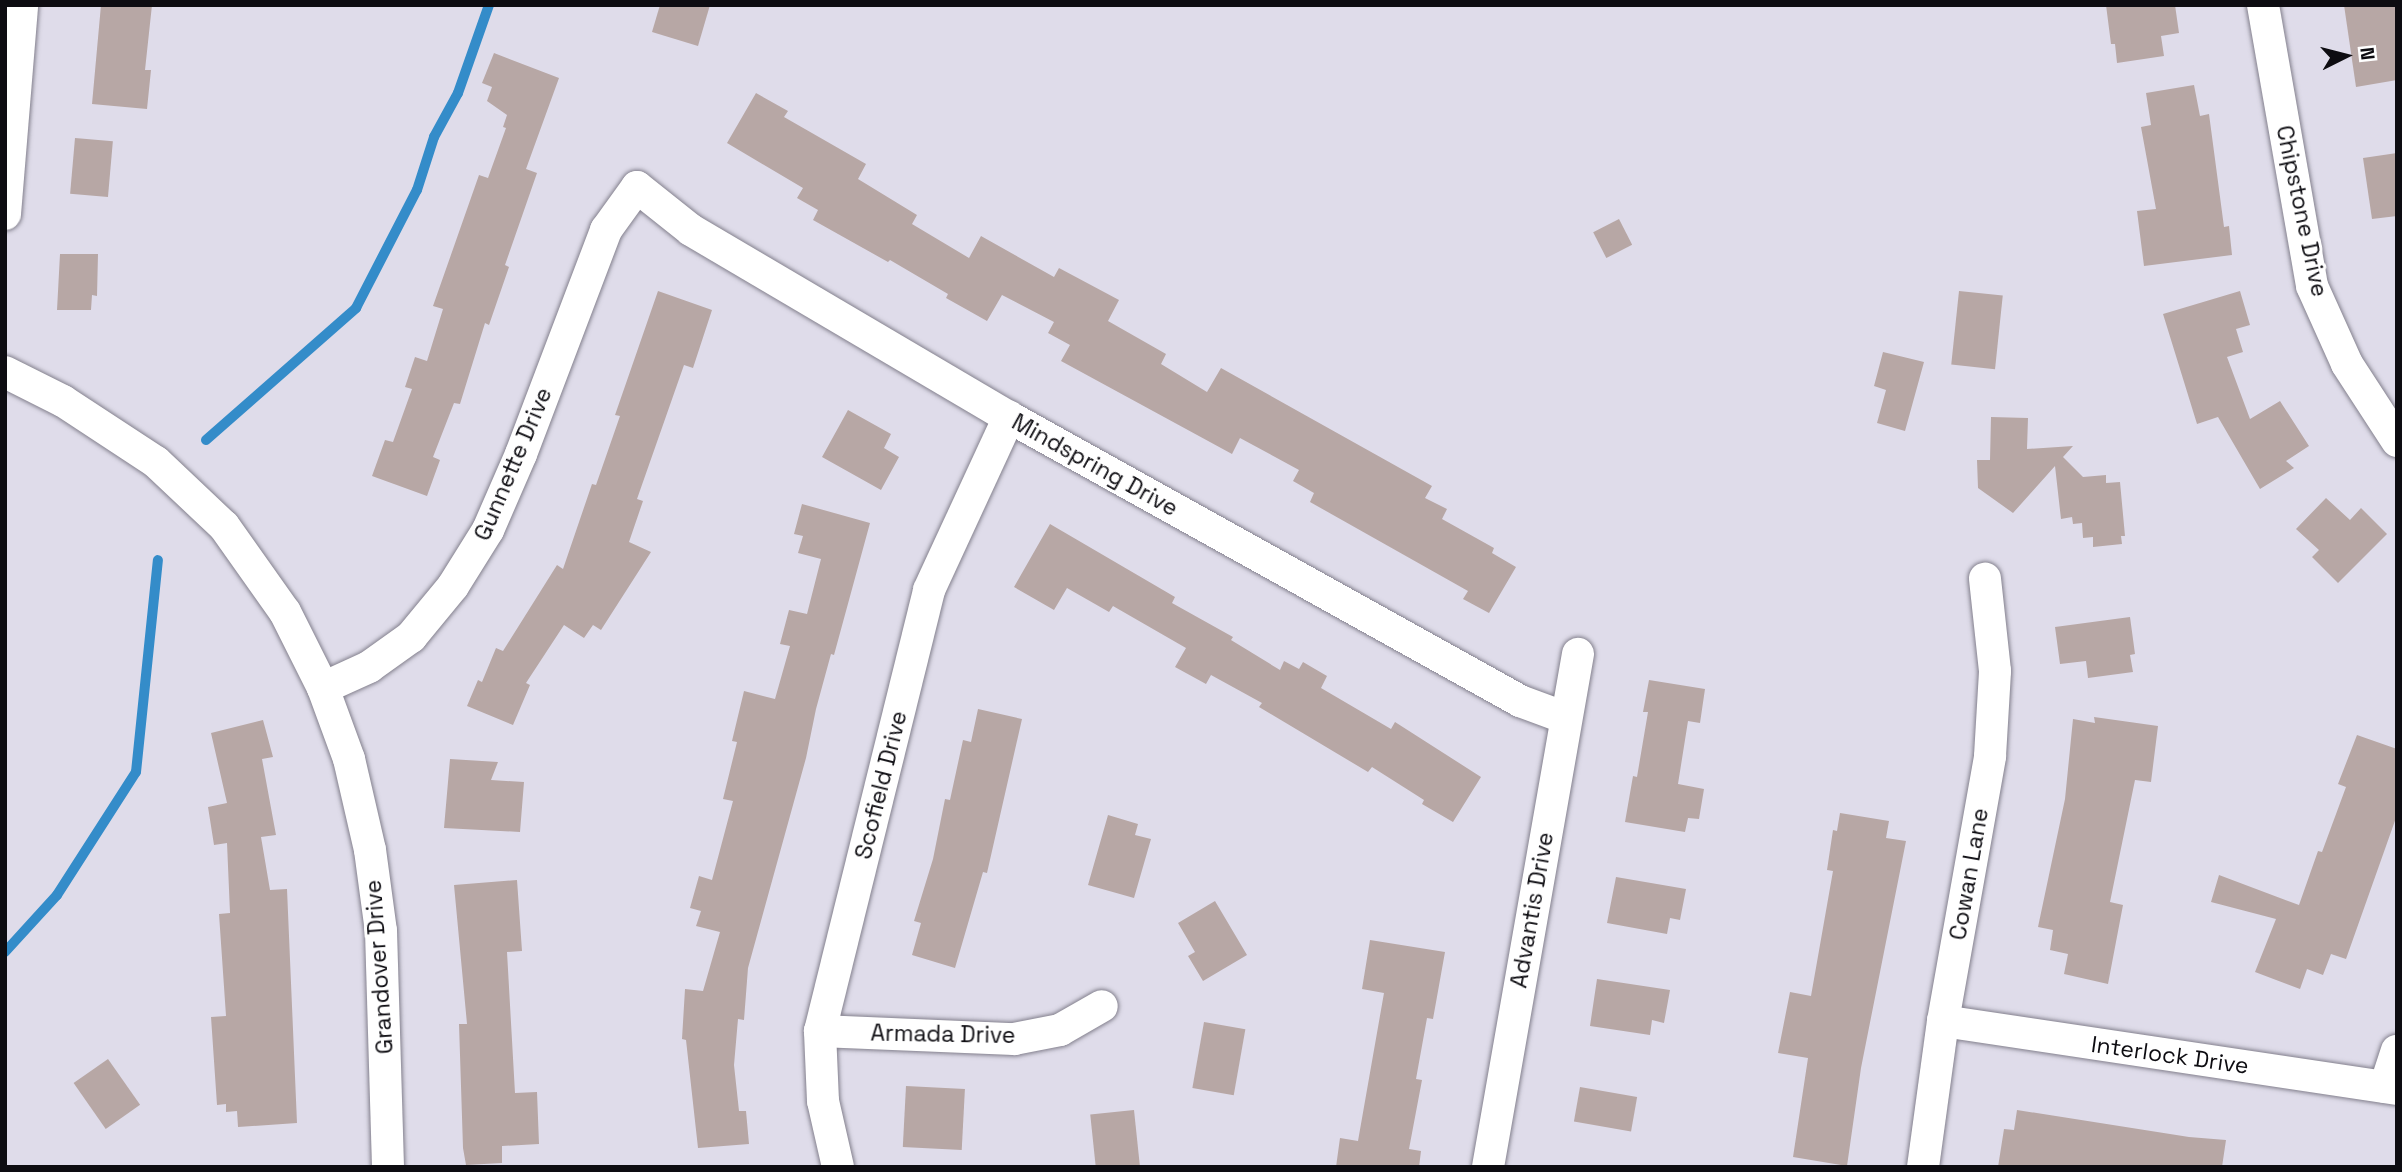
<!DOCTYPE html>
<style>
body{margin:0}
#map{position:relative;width:2402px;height:1172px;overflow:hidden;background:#dfdcea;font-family:"Space Grotesk",sans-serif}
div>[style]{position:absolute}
.stream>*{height:10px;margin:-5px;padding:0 5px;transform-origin:5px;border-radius:5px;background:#348cc9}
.building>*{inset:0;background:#b7a7a5;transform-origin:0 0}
.roads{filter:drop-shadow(0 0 2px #83808d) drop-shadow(0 0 2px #83808d)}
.minor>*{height:32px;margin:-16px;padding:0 16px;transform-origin:16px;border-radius:16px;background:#fff}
span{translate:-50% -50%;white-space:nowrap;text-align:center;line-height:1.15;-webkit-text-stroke:6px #fff;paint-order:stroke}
.street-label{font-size:23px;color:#0d0c11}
.frame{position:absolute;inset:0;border:7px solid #0d0c11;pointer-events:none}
.north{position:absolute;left:2311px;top:21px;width:70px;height:70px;-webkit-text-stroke:5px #fff;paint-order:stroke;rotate:84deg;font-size:19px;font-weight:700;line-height:28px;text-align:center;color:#0d0c11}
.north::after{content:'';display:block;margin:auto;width:24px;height:32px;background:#0d0c11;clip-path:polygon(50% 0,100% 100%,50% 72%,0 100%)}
</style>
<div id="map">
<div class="stream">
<i style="left:206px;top:440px;width:200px;rotate:-41.3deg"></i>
<i style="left:356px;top:308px;width:133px;rotate:-62.7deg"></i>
<i style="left:417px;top:190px;width:56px;rotate:-72.2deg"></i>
<i style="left:434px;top:137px;width:50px;rotate:-61.4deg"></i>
<i style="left:458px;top:93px;width:93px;rotate:-70.6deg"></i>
<i style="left:5px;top:952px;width:77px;rotate:-47.6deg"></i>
<i style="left:57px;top:895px;width:146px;rotate:-57.3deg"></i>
<i style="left:136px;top:772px;width:213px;rotate:-84.1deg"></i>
</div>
<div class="building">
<i style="clip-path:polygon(101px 5px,152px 5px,145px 70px,151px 70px,147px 109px,92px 104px)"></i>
<i style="clip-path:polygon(660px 5px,710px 5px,698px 46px,652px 32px)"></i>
<i style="clip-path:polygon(2106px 5px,2175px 5px,2179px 33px,2161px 36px,2164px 56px,2117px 63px,2115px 44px,2111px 44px)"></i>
<i style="clip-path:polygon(2344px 5px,2397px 5px,2397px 80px,2356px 87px)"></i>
<i style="clip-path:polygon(494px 53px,559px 78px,526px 169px,537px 173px,505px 265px,509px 267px,489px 325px,485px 323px,460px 404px,454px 403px,433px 457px,440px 460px,427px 496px,372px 476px,385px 440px,393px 442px,412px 389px,405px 387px,415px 357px,427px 361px,443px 309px,433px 306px,479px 175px,488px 178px,506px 128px,503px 127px,507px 115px,487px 101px,492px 87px,482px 83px)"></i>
<i style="clip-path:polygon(2194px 85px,2200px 116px,2209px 114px,2224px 227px,2229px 226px,2232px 255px,2144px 266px,2137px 211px,2156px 209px,2141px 127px,2151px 125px,2146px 93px)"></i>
<i style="clip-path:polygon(756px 93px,788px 111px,784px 117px,866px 164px,858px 179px,917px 215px,912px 224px,969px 258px,981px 236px,1054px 277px,1059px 268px,1119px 300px,1108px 321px,1166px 354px,1161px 364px,1207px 392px,1221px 368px,1432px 486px,1425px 498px,1447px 509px,1442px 519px,1494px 548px,1492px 553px,1516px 567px,1489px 613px,1463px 599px,1468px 591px,1310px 502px,1314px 493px,1293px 481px,1299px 470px,1240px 438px,1232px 454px,1061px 361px,1070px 345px,1048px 333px,1054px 322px,1002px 295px,987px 321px,946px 298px,948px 294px,890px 260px,888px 262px,813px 220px,818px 210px,797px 198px,803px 188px,727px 143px)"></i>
<i style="left:75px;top:138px;width:38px;height:56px;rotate:5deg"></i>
<i style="clip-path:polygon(2397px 153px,2397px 216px,2372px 219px,2363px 158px)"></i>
<i style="left:1619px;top:219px;width:29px;height:29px;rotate:63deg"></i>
<i style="clip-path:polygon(60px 254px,98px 254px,97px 296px,92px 295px,91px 310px,57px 310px)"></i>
<i style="clip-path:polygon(658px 291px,712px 310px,693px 368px,684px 365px,637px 499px,643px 501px,629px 542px,651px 552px,601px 630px,593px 625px,584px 638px,564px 625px,526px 683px,530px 685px,513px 725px,467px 706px,478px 680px,482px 682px,496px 648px,503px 651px,557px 565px,563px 569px,592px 484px,596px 485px,620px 416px,615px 415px)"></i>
<i style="left:1959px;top:291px;width:44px;height:74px;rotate:6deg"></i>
<i style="clip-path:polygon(2240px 291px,2250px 325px,2236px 329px,2243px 352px,2227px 357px,2250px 419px,2280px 401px,2309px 446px,2286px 461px,2294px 468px,2260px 489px,2218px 417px,2197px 424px,2163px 314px)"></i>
<i style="clip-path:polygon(1883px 352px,1924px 362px,1905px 431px,1877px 423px,1886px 390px,1874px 386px)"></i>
<i style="clip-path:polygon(848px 410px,891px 434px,884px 448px,899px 457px,881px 490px,822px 457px)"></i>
<i style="clip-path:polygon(1991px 417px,2028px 418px,2027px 449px,2073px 446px,2063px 457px,2083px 477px,2106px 475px,2106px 483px,2120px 482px,2125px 536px,2121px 536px,2122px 544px,2093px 547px,2093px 537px,2083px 538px,2082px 523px,2073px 524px,2072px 517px,2061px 519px,2055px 466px,2013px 513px,1978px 488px,1977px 460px,1990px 460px)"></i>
<i style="clip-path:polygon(2326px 498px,2350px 520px,2361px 508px,2387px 534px,2338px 583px,2312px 557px,2319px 550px,2296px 529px)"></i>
<i style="clip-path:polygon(802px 504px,870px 523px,834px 655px,831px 654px,816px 709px,806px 758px,748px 968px,744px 1020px,738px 1019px,734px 1065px,739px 1111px,746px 1111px,749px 1144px,698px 1148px,686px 1040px,682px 1039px,685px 989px,703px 991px,720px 932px,696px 926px,701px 911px,690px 908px,699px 876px,712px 880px,733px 801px,723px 799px,737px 742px,732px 741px,744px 691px,775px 699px,790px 646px,780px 644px,789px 610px,807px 614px,821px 559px,798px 553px,803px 536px,794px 534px)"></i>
<i style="clip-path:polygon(1050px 524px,1175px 597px,1172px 603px,1233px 637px,1231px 640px,1280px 670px,1284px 661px,1299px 669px,1303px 662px,1327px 676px,1321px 688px,1391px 729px,1395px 722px,1481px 777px,1453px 822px,1422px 804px,1424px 800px,1372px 767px,1368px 772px,1259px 707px,1262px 703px,1211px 675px,1206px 684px,1175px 667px,1186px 648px,1113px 606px,1109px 612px,1067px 588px,1054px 610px,1014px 587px)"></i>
<i style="clip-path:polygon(2130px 617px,2135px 654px,2130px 655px,2133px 672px,2088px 678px,2086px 661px,2060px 664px,2055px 627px)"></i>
<i style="clip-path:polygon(1649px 680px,1705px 689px,1700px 723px,1688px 721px,1678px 784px,1704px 789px,1699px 819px,1688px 818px,1685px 832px,1625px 822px,1633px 776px,1637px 777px,1648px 712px,1643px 712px)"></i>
<i style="clip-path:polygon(978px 709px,1022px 719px,987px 873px,983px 872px,955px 968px,912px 955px,921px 923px,914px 921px,933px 859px,945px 799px,950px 800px,963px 740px,971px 742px)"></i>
<i style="clip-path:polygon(2094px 717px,2158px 726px,2151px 782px,2135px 780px,2110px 902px,2123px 905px,2108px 984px,2064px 974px,2068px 954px,2050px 950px,2053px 930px,2038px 927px,2065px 799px,2073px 719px,2095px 723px)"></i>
<i style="clip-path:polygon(263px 720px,273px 757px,262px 759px,276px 835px,261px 837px,270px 890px,287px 889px,297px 1123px,238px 1127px,237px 1111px,226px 1112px,226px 1104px,217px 1105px,211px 1017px,226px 1016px,219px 914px,230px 913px,227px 843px,214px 845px,208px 807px,227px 803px,211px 733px)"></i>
<i style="clip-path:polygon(2357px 735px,2397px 749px,2397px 815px,2346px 959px,2331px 954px,2323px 975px,2307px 969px,2300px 989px,2255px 972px,2276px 919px,2211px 902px,2219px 875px,2299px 905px,2318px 851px,2322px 852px,2346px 787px,2338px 784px)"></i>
<i style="clip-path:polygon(450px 759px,498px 762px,491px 780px,524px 782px,520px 832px,444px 828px)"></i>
<i style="clip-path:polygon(1840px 813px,1889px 821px,1886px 838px,1906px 841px,1861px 1068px,1847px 1166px,1793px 1157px,1808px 1058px,1778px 1053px,1790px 992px,1811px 996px,1833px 871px,1827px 870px,1833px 830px,1837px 831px)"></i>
<i style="clip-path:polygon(1108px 815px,1138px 824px,1135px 835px,1151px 839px,1134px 898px,1088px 885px)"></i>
<i style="clip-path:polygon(1616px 877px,1686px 889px,1680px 920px,1670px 918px,1667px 934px,1607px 923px)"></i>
<i style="clip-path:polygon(517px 880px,522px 951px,507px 952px,515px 1093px,537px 1092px,539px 1144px,502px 1146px,502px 1163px,466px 1165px,463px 1148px,459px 1024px,467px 1024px,454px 885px)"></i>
<i style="clip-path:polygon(1215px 901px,1247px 955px,1203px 981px,1188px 956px,1195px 952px,1178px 923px)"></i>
<i style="clip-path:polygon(1370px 940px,1445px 952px,1433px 1019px,1427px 1018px,1416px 1079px,1422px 1080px,1409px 1149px,1421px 1151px,1419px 1167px,1336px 1167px,1340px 1138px,1358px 1141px,1384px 993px,1362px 989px)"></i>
<i style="clip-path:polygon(1597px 979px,1670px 990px,1664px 1023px,1652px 1020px,1650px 1035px,1590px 1026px)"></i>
<i style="left:1204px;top:1022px;width:42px;height:67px;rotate:10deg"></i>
<i style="left:108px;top:1059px;width:56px;height:42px;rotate:55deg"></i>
<i style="left:906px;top:1086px;width:59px;height:61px;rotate:3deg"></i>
<i style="left:1580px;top:1087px;width:58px;height:35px;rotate:10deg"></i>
<i style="left:1134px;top:1110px;width:57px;height:44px;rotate:84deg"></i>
<i style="clip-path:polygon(2017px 1110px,2189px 1137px,2226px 1140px,2222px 1167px,1998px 1167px,2004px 1129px,2014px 1130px)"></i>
</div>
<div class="roads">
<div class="minor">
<i style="left:2263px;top:5px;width:285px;rotate:80.1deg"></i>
<i style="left:2312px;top:286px;width:85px;rotate:65.8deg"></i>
<i style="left:2347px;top:364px;width:92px;rotate:57deg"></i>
<i style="left:5px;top:214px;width:210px;rotate:-85.3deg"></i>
<i style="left:5px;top:372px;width:65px;rotate:26.6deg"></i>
<i style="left:63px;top:401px;width:111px;rotate:33.3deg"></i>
<i style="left:156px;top:462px;width:93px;rotate:43.3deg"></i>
<i style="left:224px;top:526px;width:105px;rotate:54.7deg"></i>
<i style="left:285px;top:612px;width:85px;rotate:63.4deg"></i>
<i style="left:323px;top:688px;width:76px;rotate:69.9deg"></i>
<i style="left:349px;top:759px;width:93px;rotate:77deg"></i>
<i style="left:370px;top:850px;width:82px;rotate:82.3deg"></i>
<i style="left:381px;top:931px;width:236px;rotate:88.3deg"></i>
<i style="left:323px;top:688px;width:51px;rotate:-24.5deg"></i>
<i style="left:369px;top:667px;width:52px;rotate:-35.5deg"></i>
<i style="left:411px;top:637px;width:66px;rotate:-50.5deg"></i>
<i style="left:453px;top:586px;width:66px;rotate:-58deg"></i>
<i style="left:488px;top:530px;width:83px;rotate:-66.5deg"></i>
<i style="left:521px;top:454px;width:240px;rotate:-69.2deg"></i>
<i style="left:606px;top:230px;width:53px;rotate:-54.2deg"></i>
<i style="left:637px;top:187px;width:69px;rotate:38.5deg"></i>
<i style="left:691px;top:230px;width:369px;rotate:30.5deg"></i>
<i style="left:1009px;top:417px;width:585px;rotate:29.06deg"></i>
<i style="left:1520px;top:701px;width:49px;rotate:20.3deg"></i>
<i style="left:1943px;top:1021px;width:459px;rotate:8.5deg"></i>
<i style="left:820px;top:1031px;width:194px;rotate:2.4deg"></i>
<i style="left:1014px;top:1039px;width:47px;rotate:-11.1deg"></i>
<i style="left:1060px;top:1030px;width:48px;rotate:-29.7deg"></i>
<i style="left:2385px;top:1087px;width:38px;rotate:-72deg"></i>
<i style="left:838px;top:1167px;width:68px;rotate:-102.8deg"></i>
<i style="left:823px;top:1101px;width:70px;rotate:-92.5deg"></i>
<i style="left:820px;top:1031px;width:454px;rotate:-76.1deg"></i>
<i style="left:929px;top:590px;width:191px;rotate:-65.2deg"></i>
<i style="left:1488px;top:1167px;width:521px;rotate:-80.05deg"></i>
<i style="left:1923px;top:1167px;width:147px;rotate:-82.2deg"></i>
<i style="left:1943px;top:1021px;width:269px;rotate:-79.9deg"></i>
<i style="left:1990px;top:756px;width:85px;rotate:-86.6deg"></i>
<i style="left:1995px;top:671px;width:93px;rotate:-96.2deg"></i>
</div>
</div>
<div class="street-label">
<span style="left:2302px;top:211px;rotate:78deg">Chipstone Drive</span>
<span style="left:513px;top:464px;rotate:-67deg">Gunnette Drive</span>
<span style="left:1095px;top:465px;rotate:29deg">Mindspring Drive</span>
<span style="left:881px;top:785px;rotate:-76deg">Scofield Drive</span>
<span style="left:1969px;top:874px;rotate:-80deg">Cowan Lane</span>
<span style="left:1532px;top:910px;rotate:-80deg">Advantis Drive</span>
<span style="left:379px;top:967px;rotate:-94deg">Grandover Drive</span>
<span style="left:943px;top:1034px;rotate:1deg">Armada Drive</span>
<span style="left:2170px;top:1055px;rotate:8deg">Interlock Drive</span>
</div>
<div class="frame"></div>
<div class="north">N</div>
</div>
